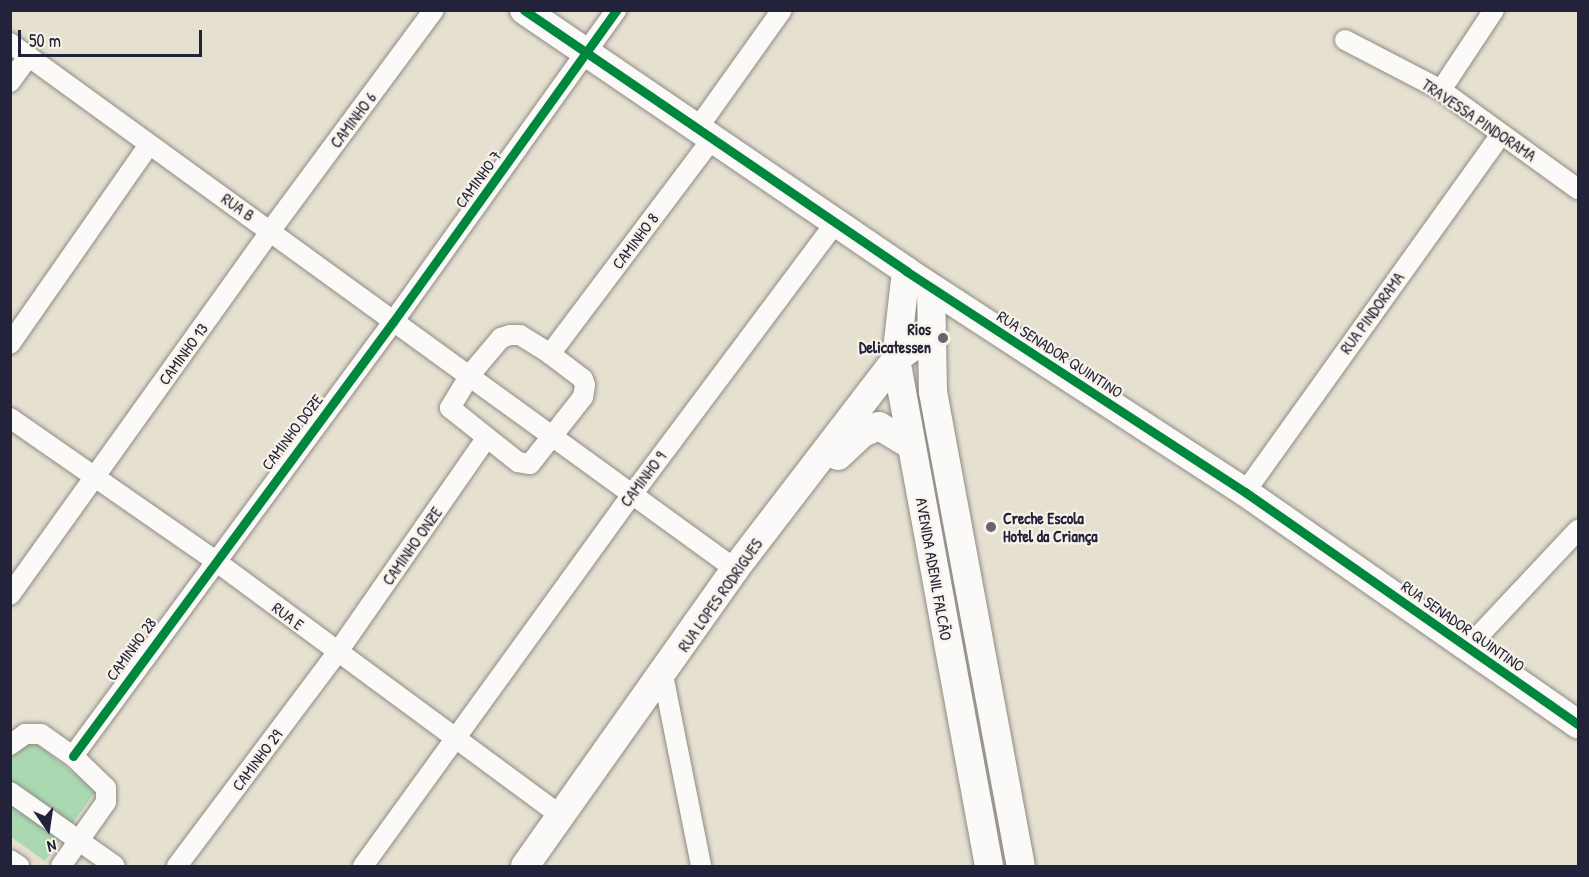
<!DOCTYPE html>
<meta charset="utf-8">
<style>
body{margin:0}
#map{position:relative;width:1589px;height:877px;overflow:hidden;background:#e6e0d0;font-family:"Patrick Hand",sans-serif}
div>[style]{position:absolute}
.green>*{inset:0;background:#aad8b1}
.roads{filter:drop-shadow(0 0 2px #8d8b86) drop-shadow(0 0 2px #8d8b86)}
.street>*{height:20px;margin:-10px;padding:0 10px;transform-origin:10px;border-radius:10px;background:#fbfaf8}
.secondary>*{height:28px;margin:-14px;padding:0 14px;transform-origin:14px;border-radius:14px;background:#fbfaf8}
.cycleway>*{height:9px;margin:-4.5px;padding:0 4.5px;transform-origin:4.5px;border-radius:4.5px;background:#00873e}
.dots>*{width:16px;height:16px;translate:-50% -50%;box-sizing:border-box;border:3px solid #f7f3e8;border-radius:50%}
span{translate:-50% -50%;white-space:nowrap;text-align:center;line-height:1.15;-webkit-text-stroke:4.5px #f7f3e8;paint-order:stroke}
.street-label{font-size:16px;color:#22223b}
.poi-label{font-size:16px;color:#22223b;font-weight:700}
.right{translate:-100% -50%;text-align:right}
.left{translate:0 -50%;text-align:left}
.frame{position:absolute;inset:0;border:12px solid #22223b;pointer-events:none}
.north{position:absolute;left:18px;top:799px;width:60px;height:60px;-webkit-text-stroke:4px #f7f3e8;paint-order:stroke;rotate:167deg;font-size:16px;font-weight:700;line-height:24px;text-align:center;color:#22223b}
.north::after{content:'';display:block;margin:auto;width:21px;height:27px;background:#22223b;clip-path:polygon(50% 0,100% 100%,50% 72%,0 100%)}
.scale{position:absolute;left:18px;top:30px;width:184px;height:27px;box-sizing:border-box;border:3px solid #22223b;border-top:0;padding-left:8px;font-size:18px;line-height:21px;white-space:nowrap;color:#22223b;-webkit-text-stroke:4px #f7f3e8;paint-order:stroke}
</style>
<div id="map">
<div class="green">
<i style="clip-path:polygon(28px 737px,96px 791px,45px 861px,11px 837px,10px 759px)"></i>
</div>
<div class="roads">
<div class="street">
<i style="left:1345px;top:40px;width:108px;rotate:27.5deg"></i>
<i style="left:1441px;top:90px;width:169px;rotate:35.9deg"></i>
<i style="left:10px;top:43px;width:896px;rotate:35.96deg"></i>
<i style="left:10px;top:82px;width:32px;rotate:-54deg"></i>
<i style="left:1441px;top:90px;width:96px;rotate:-56.5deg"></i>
<i style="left:697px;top:129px;width:146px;rotate:-54.5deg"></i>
<i style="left:510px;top:335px;width:10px"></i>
<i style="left:520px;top:335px;width:36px;rotate:32deg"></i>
<i style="left:550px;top:354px;width:41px;rotate:37.1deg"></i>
<i style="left:583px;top:379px;width:6px;rotate:72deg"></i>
<i style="left:585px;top:385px;width:12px;rotate:99deg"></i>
<i style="left:583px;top:397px;width:85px;rotate:128.3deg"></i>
<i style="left:530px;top:464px;width:12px;rotate:-171deg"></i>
<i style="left:518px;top:462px;width:87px;rotate:-141.5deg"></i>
<i style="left:450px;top:408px;width:37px;rotate:-59deg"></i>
<i style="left:469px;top:376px;width:50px;rotate:-49.9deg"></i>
<i style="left:501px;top:338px;width:9px;rotate:-18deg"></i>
<i style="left:10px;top:344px;width:243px;rotate:-55.1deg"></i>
<i style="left:550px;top:354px;width:271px;rotate:-53deg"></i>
<i style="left:10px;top:418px;width:249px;rotate:34.8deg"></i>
<i style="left:214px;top:560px;width:433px;rotate:36.4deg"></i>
<i style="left:1245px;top:492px;width:440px;rotate:-54.4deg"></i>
<i style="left:10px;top:595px;width:449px;rotate:-54.4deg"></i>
<i style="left:271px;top:230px;width:274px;rotate:-53.5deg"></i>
<i style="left:1468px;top:647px;width:161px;rotate:-46.8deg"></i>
<i style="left:663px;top:675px;width:195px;rotate:78.7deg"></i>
<i style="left:10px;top:745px;width:19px;rotate:-36deg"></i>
<i style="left:25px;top:734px;width:16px"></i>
<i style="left:41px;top:734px;width:39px;rotate:35deg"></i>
<i style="left:73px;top:756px;width:46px;rotate:44.1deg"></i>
<i style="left:106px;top:788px;width:14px;rotate:90deg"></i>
<i style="left:106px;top:802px;width:78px;rotate:125.1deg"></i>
<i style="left:73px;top:756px;width:539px;rotate:-53.6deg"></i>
<i style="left:393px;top:322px;width:384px;rotate:-54.4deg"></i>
<i style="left:10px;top:792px;width:128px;rotate:35.2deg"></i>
<i style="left:10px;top:860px;width:11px;rotate:34deg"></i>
<i style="left:177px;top:866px;width:266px;rotate:-53.1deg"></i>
<i style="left:337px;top:653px;width:261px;rotate:-55.2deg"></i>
<i style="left:363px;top:866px;width:462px;rotate:-54.1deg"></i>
<i style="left:634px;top:492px;width:336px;rotate:-53.2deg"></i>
</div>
<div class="secondary">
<i style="left:524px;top:10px;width:463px;rotate:34.3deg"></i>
<i style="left:906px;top:271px;width:405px;rotate:33.1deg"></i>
<i style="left:1245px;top:492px;width:406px;rotate:34.9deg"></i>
<i style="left:906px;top:271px;width:89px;rotate:96.5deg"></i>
<i style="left:896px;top:359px;width:515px;rotate:79.61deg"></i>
<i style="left:931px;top:288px;width:104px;rotate:88.9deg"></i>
<i style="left:933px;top:392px;width:482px;rotate:79.5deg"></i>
<i style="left:838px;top:456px;width:34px;rotate:-43deg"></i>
<i style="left:863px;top:433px;width:17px;rotate:-24deg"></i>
<i style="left:879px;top:426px;width:37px;rotate:31deg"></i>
<i style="left:525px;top:866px;width:364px;rotate:-54.7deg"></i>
<i style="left:735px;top:569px;width:265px;rotate:-52.5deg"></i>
<i style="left:896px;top:359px;width:41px;rotate:-36deg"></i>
</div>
</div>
<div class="cycleway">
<i style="left:524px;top:10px;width:463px;rotate:34.3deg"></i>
<i style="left:906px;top:271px;width:405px;rotate:33.1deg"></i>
<i style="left:1245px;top:492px;width:406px;rotate:34.9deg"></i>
<i style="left:73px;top:756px;width:539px;rotate:-53.6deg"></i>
<i style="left:393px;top:322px;width:384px;rotate:-54.4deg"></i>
</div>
<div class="dots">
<i style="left:943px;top:338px;background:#67646f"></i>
<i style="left:991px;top:527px;background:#67646f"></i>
</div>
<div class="street-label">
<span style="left:353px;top:120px;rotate:-53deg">CAMINHO 6</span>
<span style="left:1479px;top:120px;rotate:34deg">TRAVESSA PINDORAMA</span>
<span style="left:478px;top:179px;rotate:-54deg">CAMINHO 7</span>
<span style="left:238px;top:207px;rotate:35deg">RUA B</span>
<span style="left:635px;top:241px;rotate:-53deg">CAMINHO 8</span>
<span style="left:1372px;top:313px;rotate:-54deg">RUA PINDORAMA</span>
<span style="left:183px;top:354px;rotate:-54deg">CAMINHO 13</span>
<span style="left:1060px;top:354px;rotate:33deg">RUA SENADOR QUINTINO</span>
<span style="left:292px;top:432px;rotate:-53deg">CAMINHO DOZE</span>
<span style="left:643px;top:479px;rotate:-53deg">CAMINHO 9</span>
<span style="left:412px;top:546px;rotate:-55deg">CAMINHO ONZE</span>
<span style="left:934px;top:569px;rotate:80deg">AVENIDA ADENIL FALCÃO</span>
<span style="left:720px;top:595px;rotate:-55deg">RUA LOPES RODRIGUES</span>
<span style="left:288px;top:616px;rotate:37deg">RUA E</span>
<span style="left:1463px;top:626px;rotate:35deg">RUA SENADOR QUINTINO</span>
<span style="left:131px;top:649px;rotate:-54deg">CAMINHO 28</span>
<span style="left:257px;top:760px;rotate:-53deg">CAMINHO 29</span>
</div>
<div class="poi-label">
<span class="right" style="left:931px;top:338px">Rios<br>Delicatessen</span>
<span class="left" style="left:1003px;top:527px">Creche Escola<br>Hotel da Criança</span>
</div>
<div class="frame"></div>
<div class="north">N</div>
<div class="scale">50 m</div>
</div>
